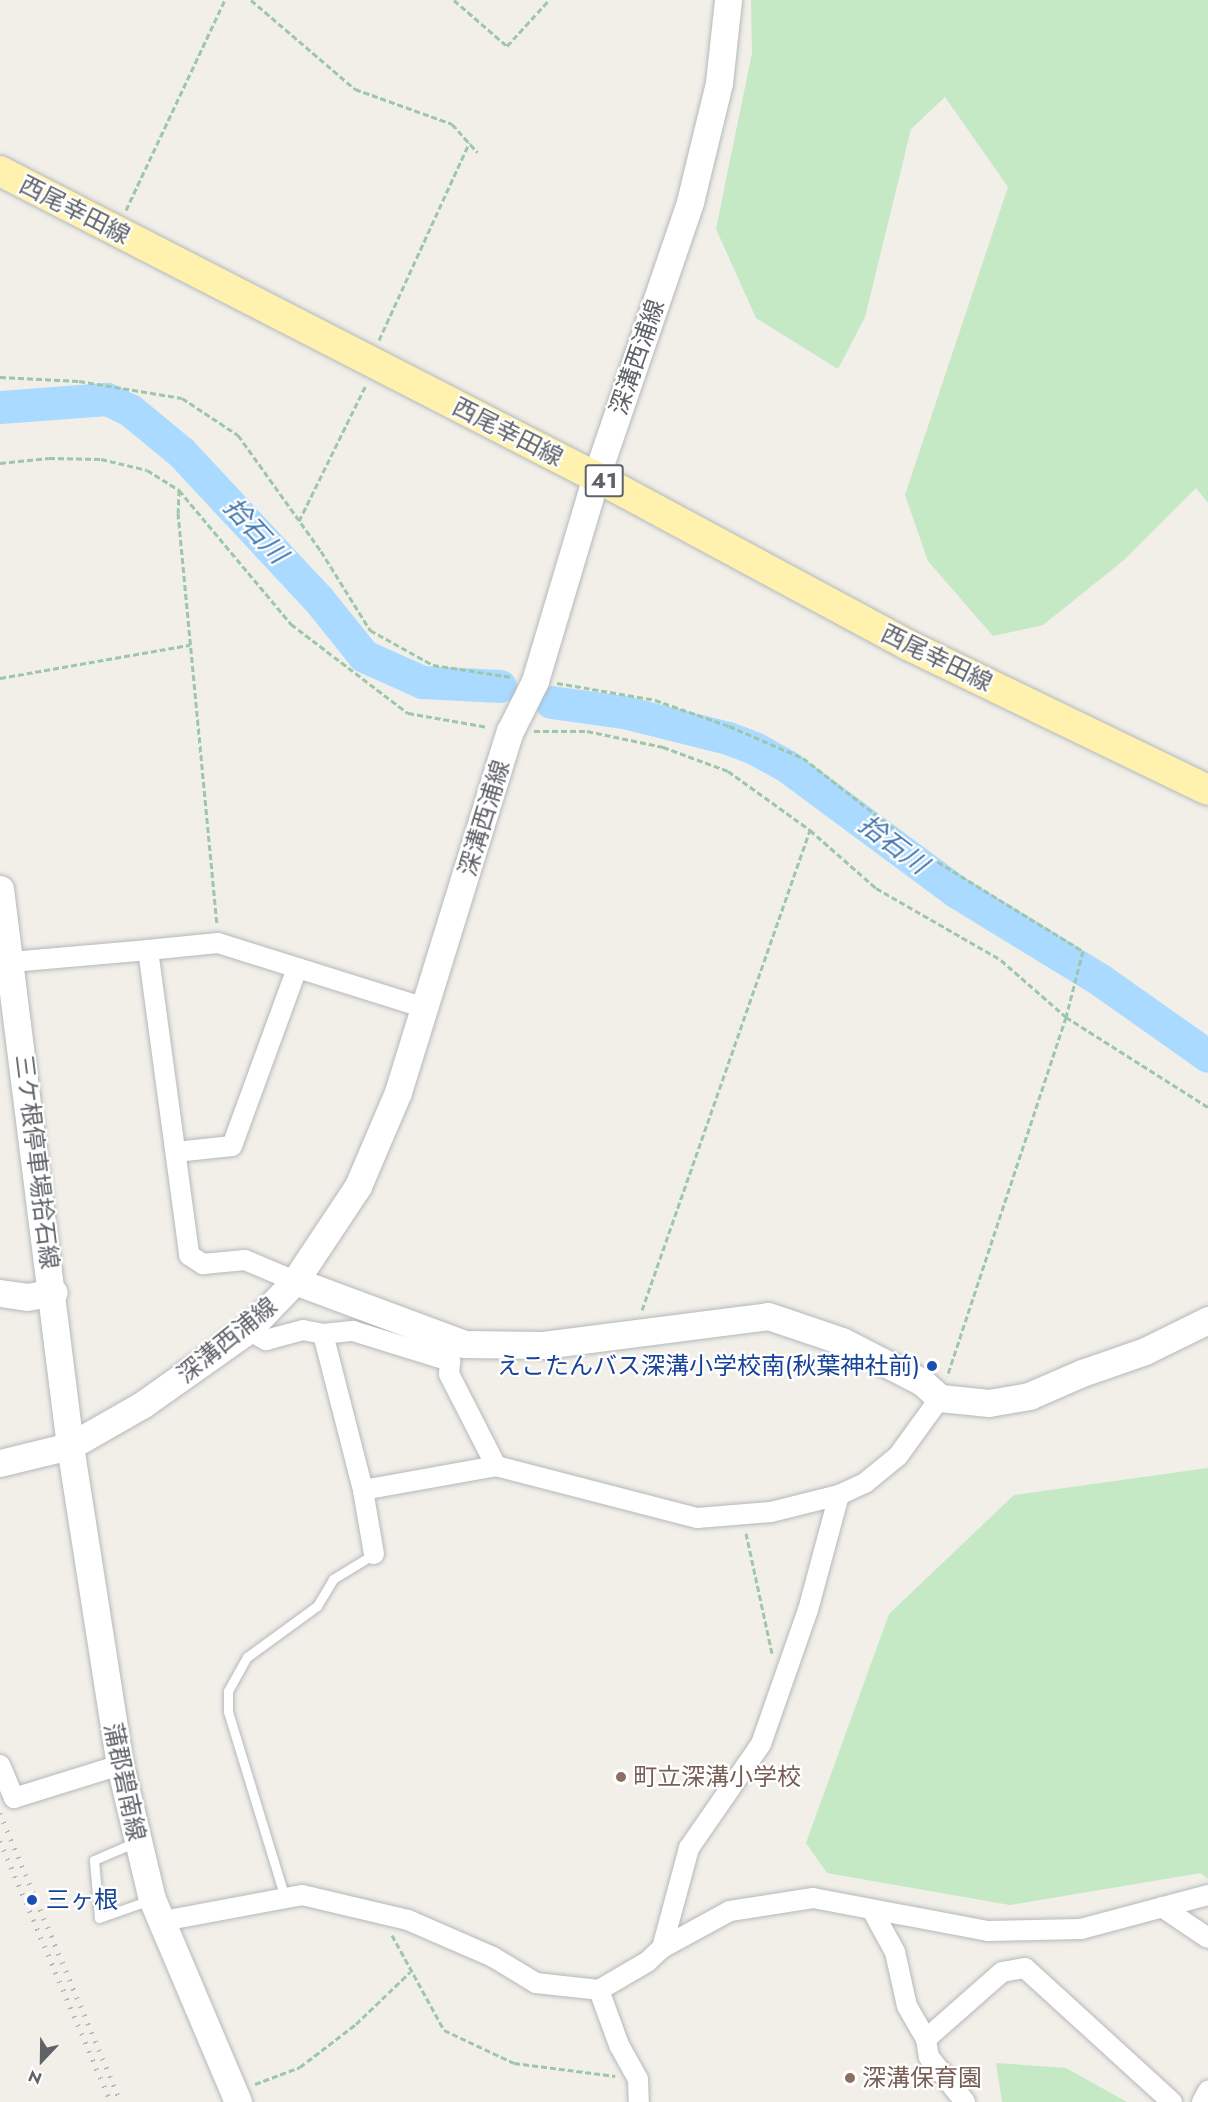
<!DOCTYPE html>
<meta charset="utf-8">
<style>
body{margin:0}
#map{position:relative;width:1208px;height:2102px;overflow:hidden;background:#f1efe8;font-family:Jost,"Noto Sans JP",sans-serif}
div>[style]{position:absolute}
.green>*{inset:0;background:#c5e8c5}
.river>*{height:33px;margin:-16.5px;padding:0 16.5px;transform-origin:16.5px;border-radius:16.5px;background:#aadaff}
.path>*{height:3px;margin-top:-1.5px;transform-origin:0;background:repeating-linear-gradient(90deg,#9cc7a9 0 6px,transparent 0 9px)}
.roads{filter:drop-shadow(0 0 2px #b5b8bc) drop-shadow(0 0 2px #b5b8bc)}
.lane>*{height:9px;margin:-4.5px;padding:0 4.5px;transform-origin:4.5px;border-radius:4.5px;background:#fff}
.street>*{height:20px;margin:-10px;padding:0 10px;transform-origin:10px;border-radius:10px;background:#fff}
.secondary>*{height:27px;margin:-13.5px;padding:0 13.5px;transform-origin:13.5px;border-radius:13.5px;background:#fff}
.primary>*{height:30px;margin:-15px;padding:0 15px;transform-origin:15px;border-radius:15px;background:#fff2af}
.rail>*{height:4.5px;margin-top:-2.25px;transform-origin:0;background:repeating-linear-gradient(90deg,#b6b7b8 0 1.5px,transparent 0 9.5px)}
.dots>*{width:16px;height:16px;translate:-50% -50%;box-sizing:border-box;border:3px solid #fff;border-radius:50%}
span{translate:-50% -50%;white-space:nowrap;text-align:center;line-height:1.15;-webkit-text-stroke:4.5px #fff;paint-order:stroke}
.shield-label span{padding:2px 4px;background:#fff;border:2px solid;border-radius:4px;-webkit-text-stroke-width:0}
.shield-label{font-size:22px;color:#5f6368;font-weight:700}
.street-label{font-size:24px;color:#5f6368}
.transit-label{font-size:24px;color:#164399}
.right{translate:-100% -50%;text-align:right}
.left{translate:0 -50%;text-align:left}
.education-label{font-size:24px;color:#785e54}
.water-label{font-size:26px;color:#4174aa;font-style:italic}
.north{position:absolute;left:12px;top:2030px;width:60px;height:60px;-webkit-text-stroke:4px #fff;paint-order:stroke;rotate:202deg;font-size:16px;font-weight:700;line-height:24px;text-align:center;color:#5f6368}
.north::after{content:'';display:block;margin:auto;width:21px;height:27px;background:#5f6368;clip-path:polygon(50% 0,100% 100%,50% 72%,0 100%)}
</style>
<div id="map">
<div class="green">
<i style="clip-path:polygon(751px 0,1208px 0,1208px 503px,1196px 488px,1124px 560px,1043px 625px,993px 636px,928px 561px,905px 495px,1008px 187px,945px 97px,911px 129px,865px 317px,838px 369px,756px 318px,716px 229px,752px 53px)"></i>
<i style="clip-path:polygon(1208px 1468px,1208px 1879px,1201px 1873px,1010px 1905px,827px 1873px,806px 1843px,889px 1614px,1014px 1495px)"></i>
<i style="clip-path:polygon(996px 2063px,1066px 2068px,1127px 2102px,1002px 2102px)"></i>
</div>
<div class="river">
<i style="left:0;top:407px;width:107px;rotate:-4.3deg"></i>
<i style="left:107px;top:399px;width:25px;rotate:26deg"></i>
<i style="left:130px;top:410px;width:66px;rotate:39.5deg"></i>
<i style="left:181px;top:452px;width:202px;rotate:47deg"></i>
<i style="left:319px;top:600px;width:72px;rotate:51.2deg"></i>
<i style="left:364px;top:656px;width:64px;rotate:24.1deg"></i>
<i style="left:422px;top:682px;width:78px;rotate:2.9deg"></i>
<i style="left:551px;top:702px;width:74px;rotate:7.8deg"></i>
<i style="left:624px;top:712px;width:107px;rotate:14deg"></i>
<i style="left:728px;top:738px;width:30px;rotate:21deg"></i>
<i style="left:756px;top:749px;width:37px;rotate:29deg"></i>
<i style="left:788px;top:767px;width:210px;rotate:36.5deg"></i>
<i style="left:957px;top:892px;width:167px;rotate:31.5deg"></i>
<i style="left:1099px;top:979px;width:133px;rotate:35.2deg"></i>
</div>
<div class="path">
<i style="left:251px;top:0;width:137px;rotate:40.6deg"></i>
<i style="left:355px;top:89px;width:103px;rotate:19.8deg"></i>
<i style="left:452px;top:124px;width:38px;rotate:48deg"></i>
<i style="left:454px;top:0;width:70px;rotate:41deg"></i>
<i style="left:507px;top:46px;width:62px;rotate:-47.6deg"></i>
<i style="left:126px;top:210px;width:232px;rotate:-64.8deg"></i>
<i style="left:379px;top:340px;width:217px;rotate:-65.4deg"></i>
<i style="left:0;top:377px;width:79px;rotate:2.9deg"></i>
<i style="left:79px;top:381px;width:104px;rotate:9.4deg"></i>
<i style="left:182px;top:398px;width:67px;rotate:33.5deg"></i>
<i style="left:238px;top:435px;width:143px;rotate:54.4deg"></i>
<i style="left:321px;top:551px;width:93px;rotate:58.2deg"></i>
<i style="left:370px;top:630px;width:72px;rotate:29.1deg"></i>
<i style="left:433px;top:665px;width:80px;rotate:8.6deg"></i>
<i style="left:0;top:463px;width:49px;rotate:-5.8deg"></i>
<i style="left:49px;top:458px;width:52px;rotate:1.1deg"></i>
<i style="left:101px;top:459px;width:47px;rotate:13.4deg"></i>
<i style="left:147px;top:470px;width:38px;rotate:32deg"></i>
<i style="left:179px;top:490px;width:175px;rotate:50.1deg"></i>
<i style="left:291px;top:624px;width:147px;rotate:37.3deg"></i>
<i style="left:408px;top:713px;width:81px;rotate:9.9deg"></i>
<i style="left:179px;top:490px;width:23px;rotate:92deg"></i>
<i style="left:178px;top:513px;width:414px;rotate:84.6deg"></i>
<i style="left:299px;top:521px;width:152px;rotate:-63.8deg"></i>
<i style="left:0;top:678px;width:193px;rotate:-9.9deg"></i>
<i style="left:557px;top:683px;width:99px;rotate:9.8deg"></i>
<i style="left:655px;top:700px;width:78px;rotate:19.4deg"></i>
<i style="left:729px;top:726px;width:81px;rotate:23.4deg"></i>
<i style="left:803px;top:758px;width:161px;rotate:37.9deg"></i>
<i style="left:930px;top:857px;width:180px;rotate:31.6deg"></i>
<i style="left:1083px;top:951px;width:68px;rotate:104.4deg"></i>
<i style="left:1066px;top:1017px;width:378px;rotate:108.3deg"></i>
<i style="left:534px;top:731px;width:53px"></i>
<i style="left:587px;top:731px;width:78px;rotate:11.9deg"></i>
<i style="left:663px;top:747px;width:69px;rotate:20.3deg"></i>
<i style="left:728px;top:771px;width:101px;rotate:35.7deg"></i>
<i style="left:810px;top:830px;width:88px;rotate:41.3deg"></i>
<i style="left:876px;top:888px;width:144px;rotate:29.9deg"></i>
<i style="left:1001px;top:960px;width:86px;rotate:41.2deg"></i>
<i style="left:1066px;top:1017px;width:168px;rotate:32.4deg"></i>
<i style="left:642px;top:1310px;width:509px;rotate:-70.71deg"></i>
<i style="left:746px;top:1533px;width:123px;rotate:77.8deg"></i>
<i style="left:392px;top:1935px;width:108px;rotate:61.3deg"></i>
<i style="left:444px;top:2030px;width:77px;rotate:25.2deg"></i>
<i style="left:514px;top:2063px;width:102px;rotate:7.3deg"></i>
<i style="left:255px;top:2084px;width:48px;rotate:-20.7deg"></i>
<i style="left:300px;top:2067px;width:71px;rotate:-37.5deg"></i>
<i style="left:356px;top:2024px;width:75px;rotate:-43.9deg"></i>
</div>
<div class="roads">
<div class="lane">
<i style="left:136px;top:1842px;width:46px;rotate:156.8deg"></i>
<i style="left:94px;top:1860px;width:58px;rotate:85.1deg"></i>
<i style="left:99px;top:1918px;width:54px;rotate:-19.4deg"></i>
<i style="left:285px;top:1898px;width:195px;rotate:-107deg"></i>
<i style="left:228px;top:1712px;width:21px;rotate:-90deg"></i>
<i style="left:228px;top:1691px;width:39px;rotate:-61deg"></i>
<i style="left:247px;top:1657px;width:87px;rotate:-36.1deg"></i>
<i style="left:317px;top:1606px;width:31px;rotate:-59deg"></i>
<i style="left:333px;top:1579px;width:48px;rotate:-31.4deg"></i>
</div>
<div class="street">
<i style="left:148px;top:950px;width:70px;rotate:-5.7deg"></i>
<i style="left:218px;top:943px;width:218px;rotate:17.4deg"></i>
<i style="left:0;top:963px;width:149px;rotate:-5deg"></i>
<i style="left:148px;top:950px;width:308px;rotate:82.3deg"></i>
<i style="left:189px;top:1255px;width:17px;rotate:33deg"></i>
<i style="left:203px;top:1264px;width:42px;rotate:-5.4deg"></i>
<i style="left:245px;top:1260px;width:54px;rotate:22.8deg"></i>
<i style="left:176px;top:1152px;width:56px;rotate:-6.1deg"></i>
<i style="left:232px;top:1146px;width:189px;rotate:-69.9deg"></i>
<i style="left:248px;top:1330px;width:21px;rotate:29deg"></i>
<i style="left:266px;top:1340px;width:38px;rotate:-15deg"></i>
<i style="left:303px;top:1330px;width:20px;rotate:11deg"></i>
<i style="left:323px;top:1334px;width:30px;rotate:-6deg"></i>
<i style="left:353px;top:1331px;width:102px;rotate:17.2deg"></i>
<i style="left:450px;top:1361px;width:13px;rotate:94deg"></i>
<i style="left:449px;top:1374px;width:103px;rotate:62.9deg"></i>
<i style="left:323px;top:1334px;width:161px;rotate:75.6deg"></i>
<i style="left:374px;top:1554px;width:65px;rotate:-99.8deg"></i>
<i style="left:363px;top:1490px;width:135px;rotate:-10.2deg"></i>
<i style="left:496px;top:1466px;width:208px;rotate:14.5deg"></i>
<i style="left:697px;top:1518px;width:74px;rotate:-4.6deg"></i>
<i style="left:771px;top:1512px;width:70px;rotate:-14deg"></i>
<i style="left:839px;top:1495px;width:29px;rotate:-25deg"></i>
<i style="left:865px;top:1483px;width:43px;rotate:-39.3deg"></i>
<i style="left:898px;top:1456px;width:72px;rotate:-54.1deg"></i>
<i style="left:0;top:1765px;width:36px;rotate:67deg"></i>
<i style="left:14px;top:1798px;width:111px;rotate:-17.3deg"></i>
<i style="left:1162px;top:1907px;width:55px;rotate:34deg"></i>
<i style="left:872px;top:1910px;width:48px;rotate:61.3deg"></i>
<i style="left:895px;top:1952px;width:55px;rotate:77.5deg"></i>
<i style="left:907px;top:2006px;width:38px;rotate:60deg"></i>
<i style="left:926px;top:2039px;width:18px;rotate:81deg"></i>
<i style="left:929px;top:2057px;width:58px;rotate:51.3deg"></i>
<i style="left:163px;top:1921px;width:141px;rotate:-10.6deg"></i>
<i style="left:302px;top:1895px;width:109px;rotate:13.3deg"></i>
<i style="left:408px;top:1920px;width:93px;rotate:23.5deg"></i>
<i style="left:493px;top:1957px;width:50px;rotate:31.2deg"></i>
<i style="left:536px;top:1983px;width:63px;rotate:6.3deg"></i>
<i style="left:599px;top:1990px;width:56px;rotate:-30.3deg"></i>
<i style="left:647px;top:1962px;width:21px;rotate:-43deg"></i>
<i style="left:662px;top:1948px;width:77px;rotate:-28.6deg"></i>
<i style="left:730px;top:1911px;width:84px;rotate:-8.9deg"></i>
<i style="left:813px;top:1898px;width:178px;rotate:10.7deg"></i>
<i style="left:988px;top:1931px;width:93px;rotate:-1.2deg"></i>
<i style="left:1081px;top:1929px;width:131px;rotate:-15deg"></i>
<i style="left:662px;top:1948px;width:104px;rotate:-74.9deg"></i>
<i style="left:689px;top:1848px;width:126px;rotate:-55.3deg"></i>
<i style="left:761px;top:1744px;width:142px;rotate:-70.7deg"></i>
<i style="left:808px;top:1610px;width:119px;rotate:-74.9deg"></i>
<i style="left:599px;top:1990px;width:59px;rotate:70deg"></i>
<i style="left:619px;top:2045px;width:39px;rotate:61deg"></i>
<i style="left:638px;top:2079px;width:23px;rotate:88deg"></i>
<i style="left:926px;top:2039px;width:101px;rotate:-41.4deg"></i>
<i style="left:1002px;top:1972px;width:23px;rotate:-10deg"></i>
<i style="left:1025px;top:1968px;width:199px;rotate:42.4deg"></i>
<i style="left:1202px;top:2102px;width:13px;rotate:-61deg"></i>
</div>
<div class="secondary">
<i style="left:0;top:889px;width:561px;rotate:82.84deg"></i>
<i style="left:70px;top:1446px;width:323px;rotate:81.1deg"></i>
<i style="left:120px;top:1765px;width:138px;rotate:76.6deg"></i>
<i style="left:152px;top:1899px;width:220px;rotate:67deg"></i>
<i style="left:295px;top:1281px;width:180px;rotate:20.4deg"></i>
<i style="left:464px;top:1344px;width:79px;rotate:0.7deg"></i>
<i style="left:543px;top:1345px;width:227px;rotate:-7.3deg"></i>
<i style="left:768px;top:1316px;width:78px;rotate:18.7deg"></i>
<i style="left:842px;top:1341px;width:90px;rotate:27.1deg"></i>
<i style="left:922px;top:1382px;width:24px;rotate:42deg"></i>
<i style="left:940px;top:1398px;width:49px;rotate:5.8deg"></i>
<i style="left:989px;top:1403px;width:41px;rotate:-9.9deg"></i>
<i style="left:1029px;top:1396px;width:58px;rotate:-23.5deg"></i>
<i style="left:1082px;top:1373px;width:67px;rotate:-19.2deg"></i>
<i style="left:1145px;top:1351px;width:70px;rotate:-26.2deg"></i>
<i style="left:0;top:1293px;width:27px;rotate:8deg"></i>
<i style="left:27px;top:1297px;width:27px;rotate:-10deg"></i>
<i style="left:0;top:1463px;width:72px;rotate:-13.7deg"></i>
<i style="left:70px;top:1446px;width:83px;rotate:-29.7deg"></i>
<i style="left:142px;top:1405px;width:130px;rotate:-35.3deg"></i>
<i style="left:248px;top:1330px;width:68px;rotate:-46.2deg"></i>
<i style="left:295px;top:1281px;width:114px;rotate:-56.4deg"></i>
<i style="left:358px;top:1186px;width:102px;rotate:-66.9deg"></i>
<i style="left:398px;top:1092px;width:378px;rotate:-72.8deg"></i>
<i style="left:510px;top:731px;width:56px;rotate:-63.4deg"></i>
<i style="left:535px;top:681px;width:213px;rotate:-73.4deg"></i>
<i style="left:596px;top:477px;width:291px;rotate:-71.1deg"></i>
<i style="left:690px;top:202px;width:122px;rotate:-76.3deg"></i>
<i style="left:719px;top:83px;width:83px;rotate:-83.8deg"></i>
</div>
<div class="primary">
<i style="left:0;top:171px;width:670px;rotate:27.18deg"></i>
<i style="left:596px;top:477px;width:354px;rotate:28.3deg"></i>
<i style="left:908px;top:645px;width:333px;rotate:25.8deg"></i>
</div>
</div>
<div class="rail">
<i style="left:0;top:1813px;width:313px;rotate:67.3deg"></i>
<i style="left:0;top:1841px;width:284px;rotate:67deg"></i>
</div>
<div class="dots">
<i style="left:932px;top:1366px;background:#1a4fb4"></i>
<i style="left:621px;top:1777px;background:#8d6e63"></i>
<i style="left:32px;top:1900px;background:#1a4fb4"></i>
<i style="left:850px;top:2078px;background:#8d6e63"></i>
</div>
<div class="shield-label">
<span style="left:604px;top:481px">41</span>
</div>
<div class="street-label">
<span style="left:75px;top:210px;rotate:27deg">西尾幸田線</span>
<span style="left:637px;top:357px;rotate:-71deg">深溝西浦線</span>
<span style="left:508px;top:432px;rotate:27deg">西尾幸田線</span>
<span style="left:937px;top:658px;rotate:26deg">西尾幸田線</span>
<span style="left:484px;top:818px;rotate:-73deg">深溝西浦線</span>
<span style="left:37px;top:1162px;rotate:83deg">三ケ根停車場拾石線</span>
<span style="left:227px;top:1340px;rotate:-39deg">深溝西浦線</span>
<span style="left:125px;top:1782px;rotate:78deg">蒲郡碧南線</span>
</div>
<div class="transit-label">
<span class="right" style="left:920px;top:1366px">えこたんバス深溝小学校南(秋葉神社前)</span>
<span class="left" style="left:46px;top:1900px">三ヶ根</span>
</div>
<div class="education-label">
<span class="left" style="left:633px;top:1777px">町立深溝小学校</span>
<span class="left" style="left:862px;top:2078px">深溝保育園</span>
</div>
<div class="water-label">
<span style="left:255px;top:531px;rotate:47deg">拾石川</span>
<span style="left:893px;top:845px;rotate:37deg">拾石川</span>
</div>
<div class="north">N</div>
</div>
